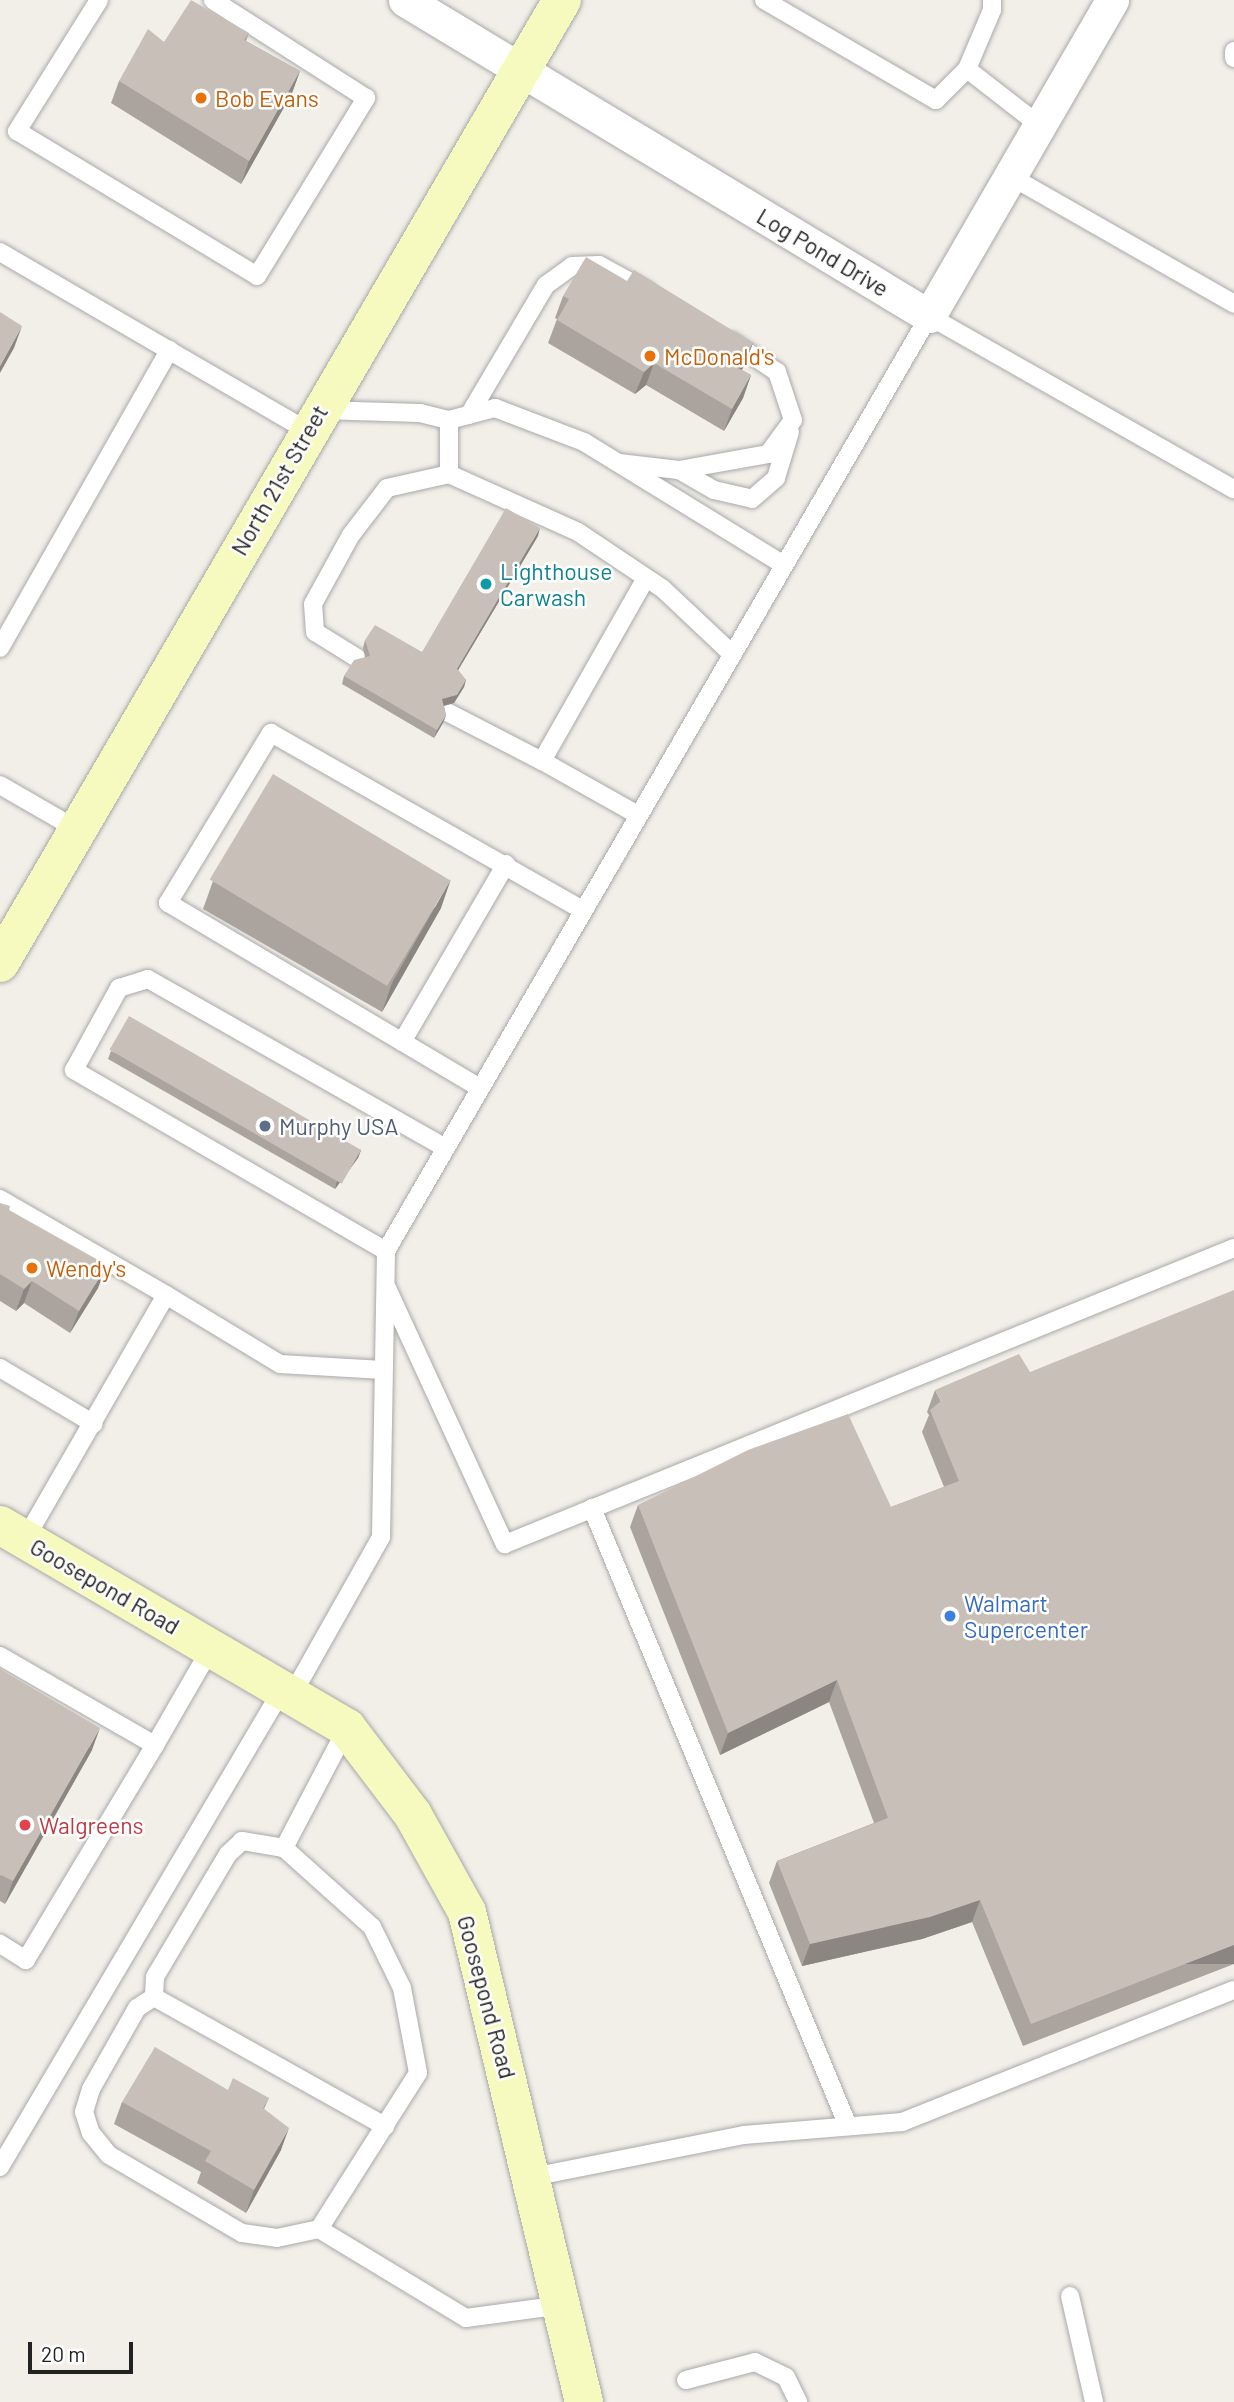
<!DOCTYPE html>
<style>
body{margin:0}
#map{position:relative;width:1234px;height:2402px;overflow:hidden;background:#f2efe9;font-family:Barlow,sans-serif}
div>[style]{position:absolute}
.roads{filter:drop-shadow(0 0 2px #a9a9a9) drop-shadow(0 0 2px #a9a9a9)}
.lane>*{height:18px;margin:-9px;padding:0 9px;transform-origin:9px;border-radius:9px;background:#fff}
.street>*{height:33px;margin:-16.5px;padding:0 16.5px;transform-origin:16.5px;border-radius:16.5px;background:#fff}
.secondary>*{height:38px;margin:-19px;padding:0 19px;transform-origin:19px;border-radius:19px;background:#f7fabf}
.wall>*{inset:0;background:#aba49e}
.shaded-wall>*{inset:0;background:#8b8681;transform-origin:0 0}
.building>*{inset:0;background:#c7bfb8;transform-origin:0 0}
.dots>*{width:19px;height:19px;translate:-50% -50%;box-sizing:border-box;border:4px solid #fff;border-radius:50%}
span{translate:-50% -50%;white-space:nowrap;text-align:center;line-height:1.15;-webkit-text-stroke:5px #fff;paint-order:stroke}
.food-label{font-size:23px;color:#c56008}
.left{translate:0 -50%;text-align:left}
.street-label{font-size:23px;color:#222}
.culture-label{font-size:23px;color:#0d838f}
.service-label{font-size:23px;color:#4e5e75}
.shop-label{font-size:23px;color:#366cbe}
.health-label{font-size:23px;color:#be3a42}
.scale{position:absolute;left:28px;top:2342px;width:105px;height:32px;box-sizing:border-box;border:4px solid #222;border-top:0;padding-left:9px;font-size:21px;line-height:24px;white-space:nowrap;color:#222;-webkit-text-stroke:5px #fff;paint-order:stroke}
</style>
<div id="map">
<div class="roads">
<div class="lane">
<i style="left:99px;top:0;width:155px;rotate:122deg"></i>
<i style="left:17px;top:131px;width:280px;rotate:31.1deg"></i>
<i style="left:257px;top:276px;width:209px;rotate:-58.5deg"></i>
<i style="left:366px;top:98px;width:182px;rotate:-147.4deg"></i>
<i style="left:764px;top:0;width:199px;rotate:30.2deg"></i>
<i style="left:936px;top:100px;width:44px;rotate:-45deg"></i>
<i style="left:992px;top:0;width:10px;rotate:90deg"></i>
<i style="left:992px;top:10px;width:64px;rotate:113deg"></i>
<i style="left:967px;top:69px;width:91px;rotate:37.9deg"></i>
<i style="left:1234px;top:51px;width:7px;rotate:90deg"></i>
<i style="left:1010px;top:176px;width:258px;rotate:29.7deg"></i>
<i style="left:0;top:252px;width:356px;rotate:30.2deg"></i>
<i style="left:321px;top:410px;width:99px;rotate:1.7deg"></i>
<i style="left:420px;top:413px;width:30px;rotate:14deg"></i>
<i style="left:449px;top:420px;width:48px;rotate:-14.6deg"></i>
<i style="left:495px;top:408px;width:95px;rotate:20.9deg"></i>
<i style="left:584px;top:442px;width:235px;rotate:31.6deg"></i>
<i style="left:469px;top:415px;width:151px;rotate:-59.4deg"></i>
<i style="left:546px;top:285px;width:32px;rotate:-36deg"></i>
<i style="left:572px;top:266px;width:27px;rotate:-2deg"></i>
<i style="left:599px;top:265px;width:55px;rotate:28.4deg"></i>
<i style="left:619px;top:463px;width:60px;rotate:6.7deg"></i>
<i style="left:679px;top:470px;width:90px;rotate:-10.2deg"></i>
<i style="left:768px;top:454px;width:42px;rotate:-53.7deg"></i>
<i style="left:793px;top:420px;width:51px;rotate:-108.4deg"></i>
<i style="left:777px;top:372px;width:55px;rotate:-146deg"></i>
<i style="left:679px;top:470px;width:40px;rotate:29.7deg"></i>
<i style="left:714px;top:490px;width:39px;rotate:13deg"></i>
<i style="left:752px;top:499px;width:32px;rotate:-41deg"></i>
<i style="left:776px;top:478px;width:48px;rotate:-73.1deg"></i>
<i style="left:449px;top:474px;width:54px;rotate:-90deg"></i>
<i style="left:0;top:648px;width:343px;rotate:-60.4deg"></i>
<i style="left:357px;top:658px;width:49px;rotate:-148.2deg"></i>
<i style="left:315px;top:632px;width:28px;rotate:-94deg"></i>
<i style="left:313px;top:604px;width:79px;rotate:-61.2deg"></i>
<i style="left:351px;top:535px;width:59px;rotate:-52.5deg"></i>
<i style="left:387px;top:488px;width:64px;rotate:-12.7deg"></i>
<i style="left:449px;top:474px;width:141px;rotate:24.2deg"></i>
<i style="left:578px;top:532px;width:102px;rotate:33.8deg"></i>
<i style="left:663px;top:589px;width:95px;rotate:43.3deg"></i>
<i style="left:449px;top:713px;width:105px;rotate:27.3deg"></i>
<i style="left:0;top:785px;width:90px;rotate:30deg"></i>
<i style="left:638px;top:815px;width:110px;rotate:-150.6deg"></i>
<i style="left:542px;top:761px;width:210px;rotate:-60.4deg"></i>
<i style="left:402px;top:1042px;width:206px;rotate:-59.7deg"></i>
<i style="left:480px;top:1088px;width:363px;rotate:-149.3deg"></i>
<i style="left:168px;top:903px;width:199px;rotate:-58.8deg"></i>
<i style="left:271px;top:733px;width:359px;rotate:29.6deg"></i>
<i style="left:0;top:1199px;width:192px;rotate:30deg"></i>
<i style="left:166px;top:1295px;width:282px;rotate:120deg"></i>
<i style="left:386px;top:1251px;width:361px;rotate:-149.9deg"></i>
<i style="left:74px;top:1070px;width:94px;rotate:-61.2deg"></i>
<i style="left:119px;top:988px;width:30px;rotate:-17deg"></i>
<i style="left:148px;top:979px;width:342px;rotate:29.6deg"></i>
<i style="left:387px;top:1288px;width:282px;rotate:65.3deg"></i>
<i style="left:505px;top:1544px;width:787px;rotate:-22.1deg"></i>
<i style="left:166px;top:1295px;width:133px;rotate:31.2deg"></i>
<i style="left:280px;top:1364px;width:103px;rotate:3.3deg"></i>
<i style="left:0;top:1368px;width:109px;rotate:30.8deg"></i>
<i style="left:592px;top:1508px;width:669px;rotate:67.5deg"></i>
<i style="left:0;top:1656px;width:179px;rotate:29.9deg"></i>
<i style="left:155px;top:1745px;width:251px;rotate:121deg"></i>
<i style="left:26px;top:1960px;width:31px;rotate:-148deg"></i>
<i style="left:292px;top:1695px;width:181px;rotate:-60.6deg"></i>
<i style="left:381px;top:1537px;width:286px;rotate:-89deg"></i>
<i style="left:386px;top:1251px;width:1081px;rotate:-59.85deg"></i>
<i style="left:929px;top:316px;width:351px;rotate:29.6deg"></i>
<i style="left:347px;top:1728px;width:136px;rotate:117.7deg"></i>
<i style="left:284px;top:1848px;width:118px;rotate:41.9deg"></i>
<i style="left:372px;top:1927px;width:68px;rotate:63.8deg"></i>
<i style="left:402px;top:1988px;width:86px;rotate:79.3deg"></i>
<i style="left:418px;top:2073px;width:185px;rotate:122.4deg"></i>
<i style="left:319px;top:2229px;width:172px;rotate:31.2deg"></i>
<i style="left:466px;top:2318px;width:97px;rotate:-7.7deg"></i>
<i style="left:155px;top:1745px;width:112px;rotate:-60deg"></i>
<i style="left:284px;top:1848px;width:43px;rotate:-170.5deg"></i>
<i style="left:242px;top:1841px;width:19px;rotate:137deg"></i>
<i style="left:228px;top:1854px;width:143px;rotate:120.7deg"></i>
<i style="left:155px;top:1977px;width:20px;rotate:93deg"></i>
<i style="left:154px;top:1997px;width:265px;rotate:29.2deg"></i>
<i style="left:154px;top:1997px;width:20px;rotate:147deg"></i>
<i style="left:137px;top:2008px;width:93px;rotate:119.6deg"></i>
<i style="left:91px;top:2089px;width:24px;rotate:107deg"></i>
<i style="left:84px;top:2112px;width:22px;rotate:72deg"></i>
<i style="left:91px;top:2133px;width:28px;rotate:51deg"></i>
<i style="left:109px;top:2155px;width:154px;rotate:30.4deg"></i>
<i style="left:242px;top:2233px;width:35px;rotate:8deg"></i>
<i style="left:277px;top:2238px;width:43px;rotate:-12.1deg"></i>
<i style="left:0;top:2167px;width:554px;rotate:-59.41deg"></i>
<i style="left:532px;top:2177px;width:216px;rotate:-11.2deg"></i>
<i style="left:744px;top:2135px;width:159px;rotate:-4.7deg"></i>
<i style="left:902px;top:2122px;width:357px;rotate:-21.7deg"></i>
<i style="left:1070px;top:2296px;width:109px;rotate:77.2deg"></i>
<i style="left:686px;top:2380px;width:71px;rotate:-14.6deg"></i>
<i style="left:755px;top:2362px;width:34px;rotate:26deg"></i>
<i style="left:786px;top:2377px;width:28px;rotate:64deg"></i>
</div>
<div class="street">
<i style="left:405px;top:0;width:612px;rotate:31.09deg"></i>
<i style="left:929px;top:316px;width:365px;rotate:-59.9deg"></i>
</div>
<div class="secondary">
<i style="left:0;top:963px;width:1115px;rotate:-59.73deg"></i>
<i style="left:0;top:1525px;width:402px;rotate:30.3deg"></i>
<i style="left:347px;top:1728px;width:109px;rotate:52.8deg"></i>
<i style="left:413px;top:1815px;width:111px;rotate:60.9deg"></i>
<i style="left:467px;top:1912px;width:504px;rotate:76.57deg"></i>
</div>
</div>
<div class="wall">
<i style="clip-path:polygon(249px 33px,246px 41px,300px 71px,292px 93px,241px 184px,111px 103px,119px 81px,164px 42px)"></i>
<i style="clip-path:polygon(627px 281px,753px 343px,742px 370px,751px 375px,743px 398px,724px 431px,646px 385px,635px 394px,548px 343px,557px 319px,555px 318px,563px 296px)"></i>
<i style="clip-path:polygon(538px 536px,458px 670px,466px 680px,464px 687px,454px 703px,444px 706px,446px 715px,443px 723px,434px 738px,342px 684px,344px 676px,365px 657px,363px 648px,365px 640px,422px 652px)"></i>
<i style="clip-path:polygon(213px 881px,441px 908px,382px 1012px,203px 909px)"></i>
<i style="clip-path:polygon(111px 1051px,361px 1150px,358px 1158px,335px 1189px,108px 1059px)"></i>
<i style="clip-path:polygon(0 1203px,98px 1288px,70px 1333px,24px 1303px,16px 1311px,0 1301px)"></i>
<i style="clip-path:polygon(935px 1390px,1234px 1964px,1023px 2046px,972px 1922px,922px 1939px,802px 1966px,769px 1883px,777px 1861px,874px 1823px,829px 1702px,720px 1755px,630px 1527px,638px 1505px,891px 1507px,944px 1487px,922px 1432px,929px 1415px,927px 1412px)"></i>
<i style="clip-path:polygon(0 1669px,92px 1750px,5px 1904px,0 1901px)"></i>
<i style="clip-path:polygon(228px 2090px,269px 2098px,264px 2109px,281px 2150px,246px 2213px,197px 2183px,201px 2172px,114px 2124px,122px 2102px)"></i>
</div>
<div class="shaded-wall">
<i style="clip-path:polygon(300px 71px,292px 93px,241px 184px,249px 161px)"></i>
<i style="clip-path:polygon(22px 326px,14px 348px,0 373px,0 366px)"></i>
<i style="clip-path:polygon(753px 343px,744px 366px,730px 390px,738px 368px)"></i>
<i style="clip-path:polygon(654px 363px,646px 385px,635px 394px,644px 372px)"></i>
<i style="clip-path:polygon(751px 375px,743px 398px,724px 431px,732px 409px)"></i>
<i style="clip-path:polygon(540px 528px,538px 536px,454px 677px,457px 669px)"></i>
<i style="clip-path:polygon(466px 680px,464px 687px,454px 703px,439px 707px,442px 699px)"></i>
<i style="clip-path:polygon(446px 715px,443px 723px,434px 738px,437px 730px)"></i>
<i style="clip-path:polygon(451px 879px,441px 908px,382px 1012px,392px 983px)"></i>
<i style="clip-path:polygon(361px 1150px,358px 1158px,335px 1189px,337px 1181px)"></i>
<i style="clip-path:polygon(107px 1265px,98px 1288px,70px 1333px,79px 1311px)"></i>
<i style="clip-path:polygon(32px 1281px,24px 1303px,16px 1311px,24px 1289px)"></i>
<i style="clip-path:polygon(837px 1680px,829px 1702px,720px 1755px,728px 1733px)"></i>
<i style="clip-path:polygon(100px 1728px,92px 1750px,5px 1904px,13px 1881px)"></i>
<i style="clip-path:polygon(980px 1900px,972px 1922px,922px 1939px,802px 1966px,810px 1944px)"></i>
<i style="left:1234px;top:1945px;width:19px;height:218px;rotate:90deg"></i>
<i style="clip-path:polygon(289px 2128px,281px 2150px,246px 2213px,254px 2190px)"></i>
</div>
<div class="building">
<i style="clip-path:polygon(191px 0,249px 33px,244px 40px,300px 71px,249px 161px,119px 81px,148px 29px,164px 42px)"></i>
<i style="clip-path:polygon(586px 257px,627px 281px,634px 270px,753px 343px,738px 368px,751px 375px,732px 409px,654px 363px,644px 372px,557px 320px,569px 299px,563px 296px)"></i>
<i style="clip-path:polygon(0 312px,22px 326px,0 366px)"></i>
<i style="clip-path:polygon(506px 508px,540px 528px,457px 669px,466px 680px,457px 695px,442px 699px,446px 715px,437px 730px,344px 676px,354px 660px,370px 656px,365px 640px,375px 625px,422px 652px)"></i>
<i style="left:273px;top:774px;width:207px;height:123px;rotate:31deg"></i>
<i style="left:129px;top:1016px;width:268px;height:39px;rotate:30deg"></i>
<i style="clip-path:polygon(0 1203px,10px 1206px,9px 1210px,107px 1265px,79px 1311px,32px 1281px,24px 1289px,0 1274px)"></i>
<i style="clip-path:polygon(1234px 1290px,1234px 1945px,1031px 2024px,980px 1900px,930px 1917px,810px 1944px,777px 1861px,888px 1818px,837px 1680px,728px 1733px,638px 1505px,748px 1450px,848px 1414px,891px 1507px,959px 1481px,930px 1410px,941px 1401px,935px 1390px,1019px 1354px,1030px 1372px)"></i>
<i style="clip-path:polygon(0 1669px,100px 1728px,13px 1881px,1px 1875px,0 1876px)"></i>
<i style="clip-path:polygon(155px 2047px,228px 2090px,233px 2078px,269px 2098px,263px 2108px,289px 2128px,254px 2190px,205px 2161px,211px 2151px,122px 2102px)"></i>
</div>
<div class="dots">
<i style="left:201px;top:98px;background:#e8710a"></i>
<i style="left:650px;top:356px;background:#e8710a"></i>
<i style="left:486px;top:584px;background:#0f9aa8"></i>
<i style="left:265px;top:1126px;background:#5c6f8a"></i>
<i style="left:32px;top:1268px;background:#e8710a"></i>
<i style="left:950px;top:1616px;background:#3f7fe0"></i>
<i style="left:25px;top:1825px;background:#e0444e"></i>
</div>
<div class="food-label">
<span class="left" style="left:215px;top:98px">Bob Evans</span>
<span class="left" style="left:664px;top:356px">McDonald's</span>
<span class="left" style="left:46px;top:1268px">Wendy's</span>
</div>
<div class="street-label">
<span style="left:823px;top:252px;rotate:31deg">Log Pond Drive</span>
<span style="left:279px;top:480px;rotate:-60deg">North 21st Street</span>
<span style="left:105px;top:1586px;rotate:30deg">Goosepond Road</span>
<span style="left:487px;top:1997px;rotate:75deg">Goosepond Road</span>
</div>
<div class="culture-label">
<span class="left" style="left:500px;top:584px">Lighthouse<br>Carwash</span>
</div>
<div class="service-label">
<span class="left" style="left:279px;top:1126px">Murphy USA</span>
</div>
<div class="shop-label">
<span class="left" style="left:964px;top:1616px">Walmart<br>Supercenter</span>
</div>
<div class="health-label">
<span class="left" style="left:39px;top:1825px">Walgreens</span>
</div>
<div class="scale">20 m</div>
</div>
